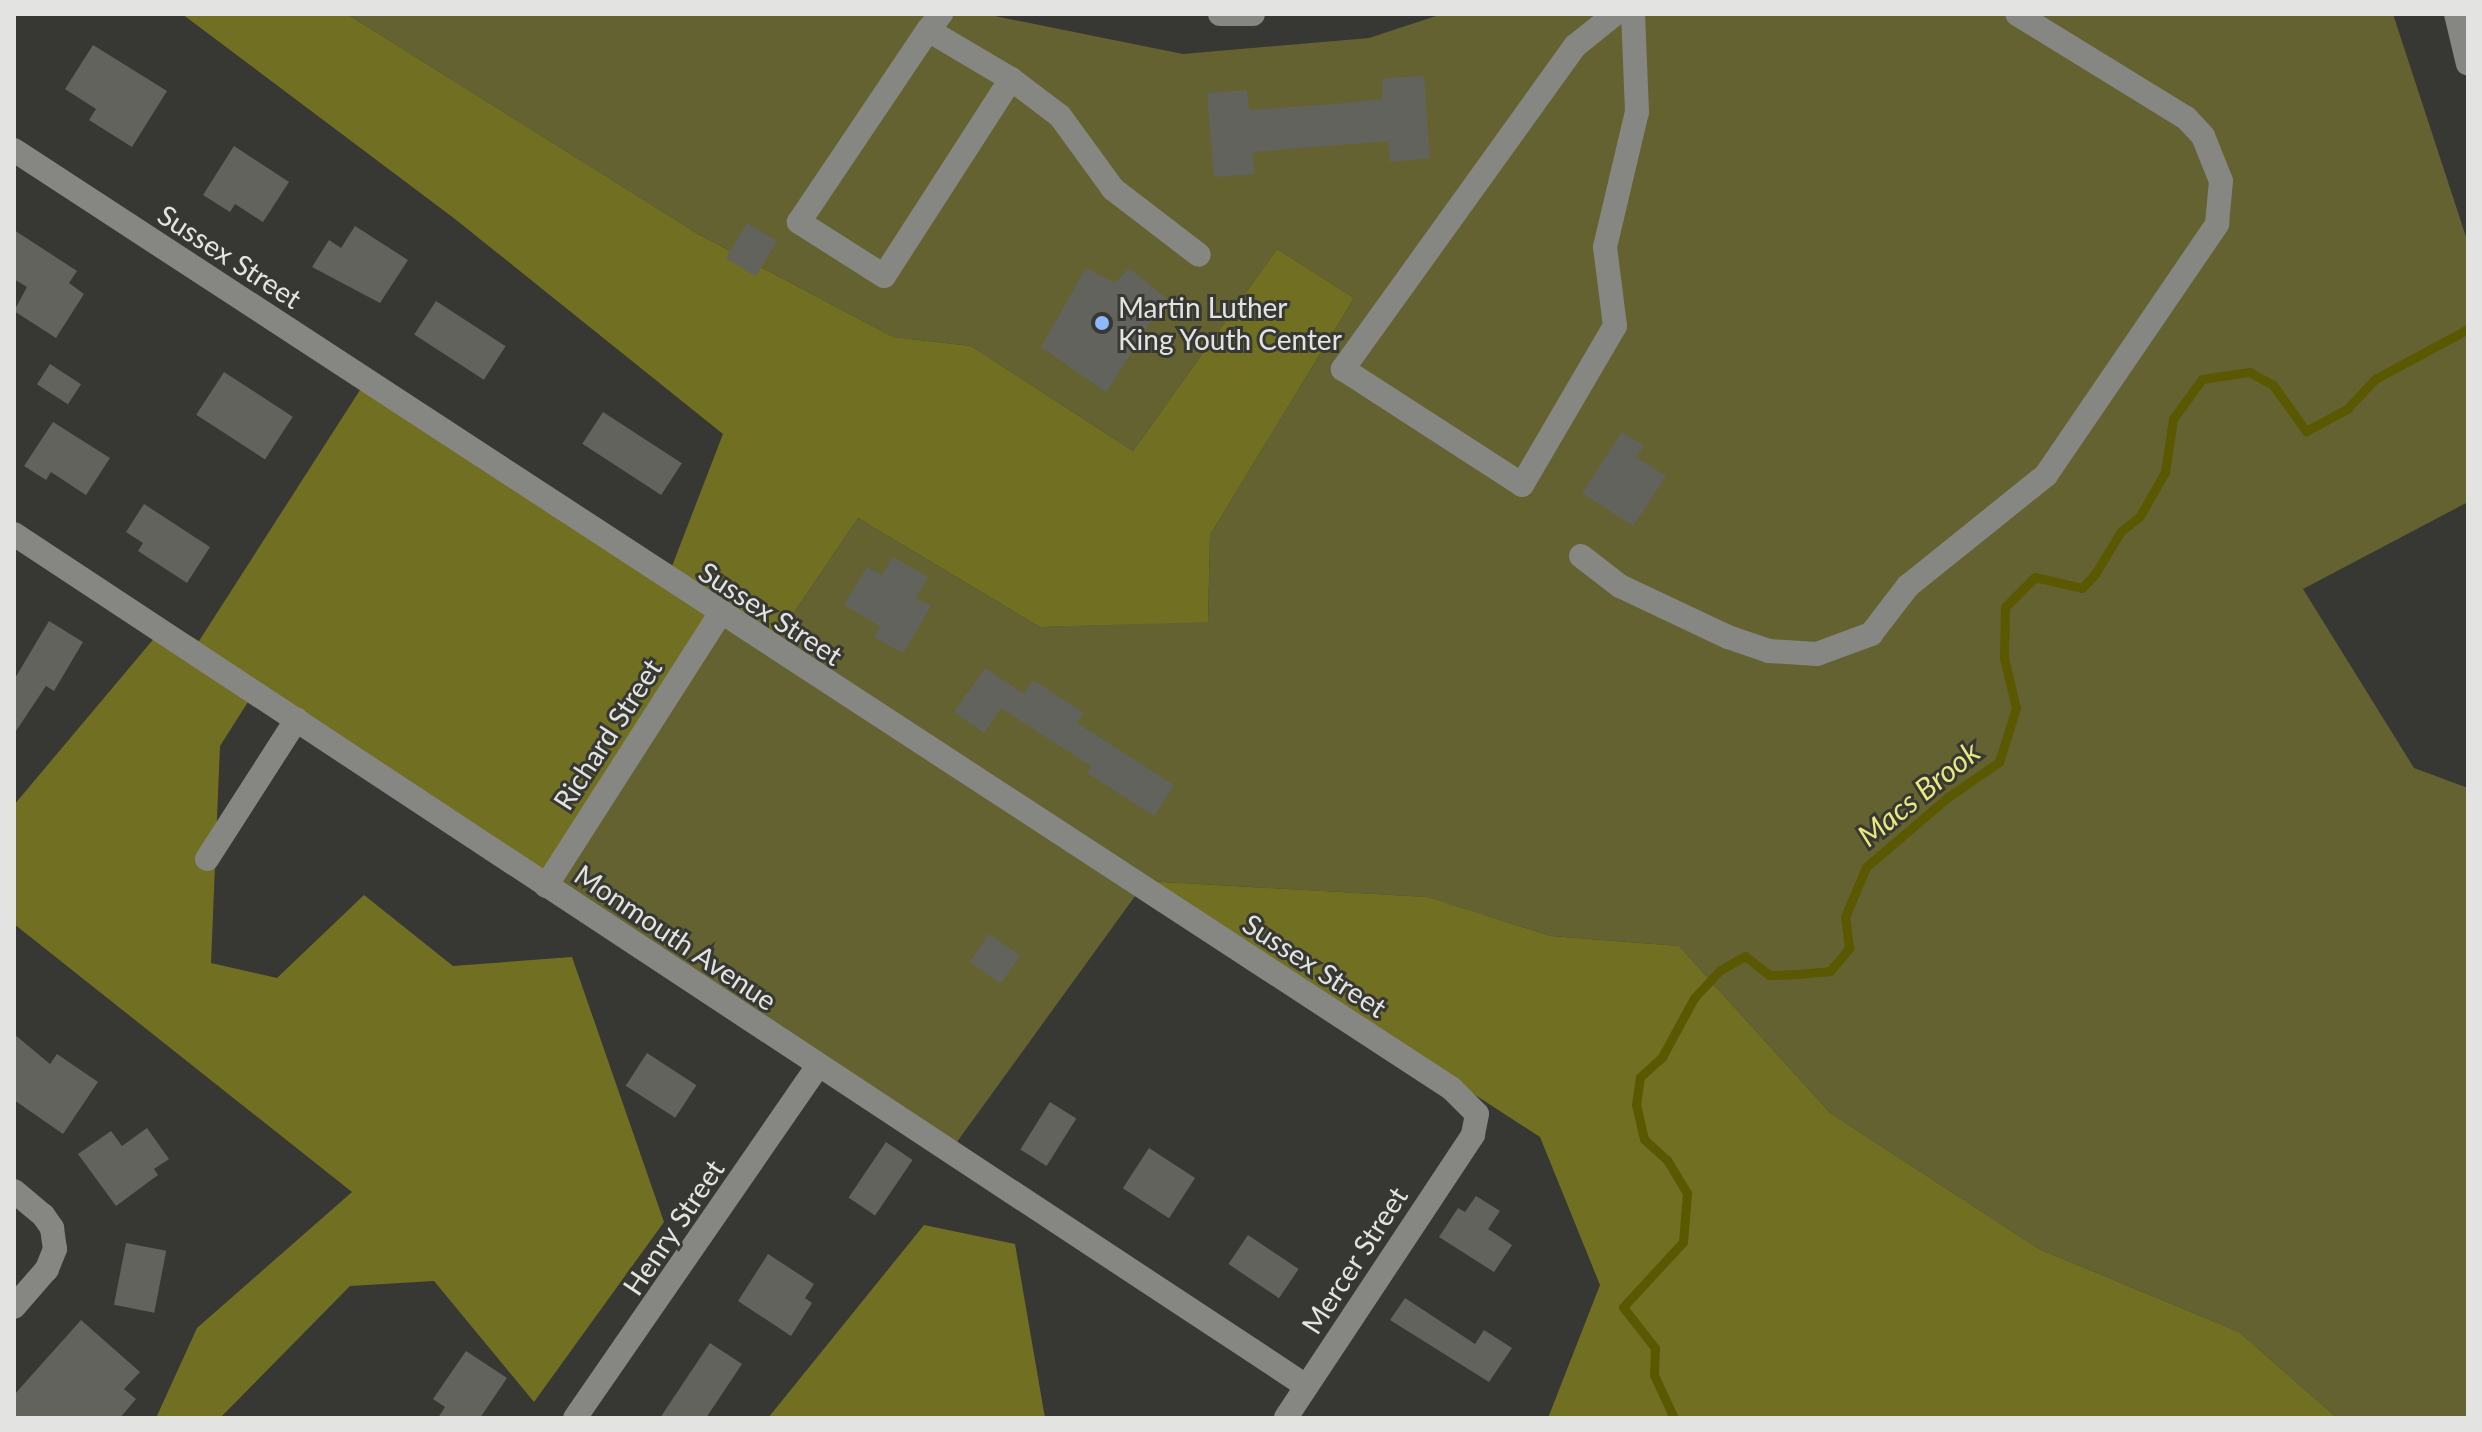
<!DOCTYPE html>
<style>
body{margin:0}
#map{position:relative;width:2482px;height:1432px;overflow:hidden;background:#373733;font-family:Lato,sans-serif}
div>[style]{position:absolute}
.green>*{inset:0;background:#636230}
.forest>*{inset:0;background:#717022}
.stream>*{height:9px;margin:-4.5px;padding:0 4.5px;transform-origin:4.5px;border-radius:4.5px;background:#5a5800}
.building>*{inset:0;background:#63635e;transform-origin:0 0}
.minor>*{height:24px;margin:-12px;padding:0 12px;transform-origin:12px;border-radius:12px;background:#868682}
.dots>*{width:22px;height:22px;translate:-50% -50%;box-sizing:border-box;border:4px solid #373733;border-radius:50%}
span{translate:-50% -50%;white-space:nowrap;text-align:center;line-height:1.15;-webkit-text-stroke:6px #373733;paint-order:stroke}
.street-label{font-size:28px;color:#e3e3e1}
.poi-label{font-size:28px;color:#e3e3e1}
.left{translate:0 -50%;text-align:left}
.water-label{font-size:30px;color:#e9e87f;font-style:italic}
.frame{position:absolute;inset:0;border:16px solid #e3e3e1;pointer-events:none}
</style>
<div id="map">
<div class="green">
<i style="clip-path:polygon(347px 14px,985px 14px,1183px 54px,1369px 38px,1442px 14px,2393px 14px,2468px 243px,2468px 502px,2303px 589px,2414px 768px,2468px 788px,2468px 1418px,2337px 1418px,2239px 1332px,2039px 1249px,1830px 1113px,1679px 946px,1551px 936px,1426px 897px,1146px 881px,954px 1146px,542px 872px,721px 598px,778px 636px,858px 518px,1040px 627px,1208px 621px,1210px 535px,1354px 298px,1277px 249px,1133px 451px,971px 346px,893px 337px,698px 234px)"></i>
</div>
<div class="forest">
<i style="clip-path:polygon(182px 14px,347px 14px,698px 234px,893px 337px,971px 346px,1133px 451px,1277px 249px,1354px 298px,1210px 535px,1208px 622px,1040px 627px,858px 518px,778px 636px,721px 598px,542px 872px,260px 683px,220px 746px,211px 963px,277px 978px,364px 895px,453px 966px,572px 957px,664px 1222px,534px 1402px,434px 1281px,350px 1286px,220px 1418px,156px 1418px,197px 1328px,352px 1192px,14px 924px,14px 805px,167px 623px,199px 641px,369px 376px,669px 574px,723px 434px,455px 219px)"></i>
<i style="clip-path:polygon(1146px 881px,1427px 897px,1551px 936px,1679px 946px,1830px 1113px,2039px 1249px,2239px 1332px,2337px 1418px,1548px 1418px,1600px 1285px,1540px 1137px)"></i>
<i style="clip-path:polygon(924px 1225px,1015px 1244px,1045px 1418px,768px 1418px)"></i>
</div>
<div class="stream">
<i style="left:1674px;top:1418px;width:47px;rotate:-114.9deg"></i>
<i style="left:1654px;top:1375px;width:27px;rotate:-88deg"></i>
<i style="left:1655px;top:1348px;width:52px;rotate:-128deg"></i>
<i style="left:1623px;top:1307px;width:88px;rotate:-47.3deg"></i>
<i style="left:1683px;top:1242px;width:49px;rotate:-85.3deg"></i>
<i style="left:1687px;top:1193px;width:39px;rotate:-121deg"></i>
<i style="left:1667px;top:1160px;width:31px;rotate:-138deg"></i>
<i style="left:1644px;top:1139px;width:35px;rotate:-103deg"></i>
<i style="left:1636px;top:1105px;width:28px;rotate:-82deg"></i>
<i style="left:1640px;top:1077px;width:30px;rotate:-42deg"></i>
<i style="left:1662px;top:1057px;width:67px;rotate:-61.5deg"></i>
<i style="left:1694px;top:998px;width:38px;rotate:-47deg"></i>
<i style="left:1720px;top:970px;width:29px;rotate:-29deg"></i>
<i style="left:1745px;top:956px;width:31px;rotate:38deg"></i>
<i style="left:1769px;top:975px;width:28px;rotate:-2deg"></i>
<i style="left:1797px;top:974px;width:33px;rotate:-5deg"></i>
<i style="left:1830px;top:971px;width:30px;rotate:-50deg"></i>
<i style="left:1849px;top:948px;width:31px;rotate:-97deg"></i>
<i style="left:1845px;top:917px;width:54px;rotate:-67.2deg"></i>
<i style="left:1866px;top:867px;width:108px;rotate:-40.5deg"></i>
<i style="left:1948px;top:797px;width:62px;rotate:-34.5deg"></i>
<i style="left:1999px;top:762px;width:57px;rotate:-72.5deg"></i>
<i style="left:2016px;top:708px;width:51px;rotate:-103.5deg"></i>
<i style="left:2004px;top:658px;width:51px;rotate:-88.9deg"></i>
<i style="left:2005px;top:607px;width:42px;rotate:-45deg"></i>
<i style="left:2035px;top:577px;width:48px;rotate:13.2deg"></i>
<i style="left:2082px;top:588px;width:19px;rotate:-47deg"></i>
<i style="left:2095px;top:574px;width:50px;rotate:-58.8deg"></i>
<i style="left:2121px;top:531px;width:24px;rotate:-38deg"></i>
<i style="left:2140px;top:516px;width:51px;rotate:-60.4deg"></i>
<i style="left:2165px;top:472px;width:54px;rotate:-81.4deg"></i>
<i style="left:2173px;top:419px;width:49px;rotate:-54.1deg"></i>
<i style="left:2202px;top:379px;width:48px;rotate:-8.5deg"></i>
<i style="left:2249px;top:372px;width:27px;rotate:28deg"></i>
<i style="left:2273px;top:385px;width:57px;rotate:54.3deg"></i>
<i style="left:2306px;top:431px;width:47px;rotate:-28.2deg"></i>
<i style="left:2347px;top:409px;width:41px;rotate:-47deg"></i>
<i style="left:2375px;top:379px;width:106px;rotate:-28.3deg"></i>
</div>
<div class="building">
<i style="clip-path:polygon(93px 45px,167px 91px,132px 147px,89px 120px,96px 109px,65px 89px)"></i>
<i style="clip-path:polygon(1424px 76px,1430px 158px,1390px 162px,1388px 141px,1253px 152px,1254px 174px,1214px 177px,1207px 93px,1247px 90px,1249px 110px,1334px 104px,1382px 99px,1383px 78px)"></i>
<i style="clip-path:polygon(234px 146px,289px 182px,263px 222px,235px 204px,230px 212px,203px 195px)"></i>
<i style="left:747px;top:223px;width:35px;height:41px;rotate:31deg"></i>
<i style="clip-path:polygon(355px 226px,408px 260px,380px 303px,312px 267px,329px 240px,341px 248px)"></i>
<i style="clip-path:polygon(14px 230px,77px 271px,69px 283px,84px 294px,56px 338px,14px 311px,27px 287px,14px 279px)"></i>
<i style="clip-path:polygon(1086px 268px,1115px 283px,1129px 268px,1166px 298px,1106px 392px,1041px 347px)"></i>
<i style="left:436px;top:301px;width:83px;height:40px;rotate:33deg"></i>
<i style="left:50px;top:364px;width:37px;height:24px;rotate:33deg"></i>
<i style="left:224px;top:372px;width:82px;height:51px;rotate:33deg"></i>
<i style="left:603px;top:412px;width:94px;height:38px;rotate:33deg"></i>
<i style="clip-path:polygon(53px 422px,110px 458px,86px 495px,51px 472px,46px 480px,24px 466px)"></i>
<i style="clip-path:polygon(1622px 432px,1644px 446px,1636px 457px,1666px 476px,1633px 526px,1582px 493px)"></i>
<i style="clip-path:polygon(144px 504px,210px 547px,187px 583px,138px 551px,143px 543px,126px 532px)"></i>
<i style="clip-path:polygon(893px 557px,928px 577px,916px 598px,931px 606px,903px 653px,874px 637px,881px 627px,844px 605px,867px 567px,882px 575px)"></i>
<i style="clip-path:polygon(49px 621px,83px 642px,54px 691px,46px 686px,14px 734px,14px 680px)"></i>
<i style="clip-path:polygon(985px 668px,1024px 694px,1033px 680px,1084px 713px,1077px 723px,1174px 785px,1154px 816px,1087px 773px,1091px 766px,1001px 708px,984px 733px,954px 712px)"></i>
<i style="left:989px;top:934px;width:38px;height:34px;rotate:35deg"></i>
<i style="clip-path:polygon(14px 1034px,50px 1064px,57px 1054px,98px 1082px,63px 1134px,14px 1100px)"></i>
<i style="left:647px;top:1053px;width:59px;height:39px;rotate:33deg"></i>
<i style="left:1050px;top:1102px;width:31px;height:56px;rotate:32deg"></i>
<i style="clip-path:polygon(147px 1128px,169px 1159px,154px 1169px,158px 1175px,116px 1206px,78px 1154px,111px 1131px,122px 1146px)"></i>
<i style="left:886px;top:1142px;width:32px;height:67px;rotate:34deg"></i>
<i style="left:1149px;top:1148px;width:55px;height:48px;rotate:33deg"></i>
<i style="clip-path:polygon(1476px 1196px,1500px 1211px,1488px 1229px,1512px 1245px,1494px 1272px,1439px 1237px,1458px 1208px,1465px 1212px)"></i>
<i style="left:1248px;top:1235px;width:61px;height:35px;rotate:34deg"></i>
<i style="left:126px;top:1243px;width:41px;height:63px;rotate:11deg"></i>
<i style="clip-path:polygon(768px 1254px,814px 1284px,805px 1298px,812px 1303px,791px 1336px,738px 1301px)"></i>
<i style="clip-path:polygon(1405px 1298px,1475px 1344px,1484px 1330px,1512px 1348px,1489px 1382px,1390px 1320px)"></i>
<i style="clip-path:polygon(81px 1320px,140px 1372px,124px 1389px,136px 1399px,120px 1418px,14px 1418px,14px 1395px)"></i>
<i style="clip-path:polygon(710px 1343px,742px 1364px,706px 1418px,660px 1418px)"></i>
<i style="clip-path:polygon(466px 1351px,507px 1378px,480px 1418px,438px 1418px,445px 1407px,433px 1399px)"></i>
</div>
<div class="minor">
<i style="left:1220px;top:14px;width:33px"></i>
<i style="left:1615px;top:14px;width:51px;rotate:141.3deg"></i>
<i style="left:1575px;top:46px;width:398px;rotate:125.7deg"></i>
<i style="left:1343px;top:369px;width:213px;rotate:32.9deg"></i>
<i style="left:1522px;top:485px;width:184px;rotate:-59.7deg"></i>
<i style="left:1615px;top:326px;width:80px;rotate:-97.2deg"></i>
<i style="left:1605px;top:247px;width:139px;rotate:-76.7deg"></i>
<i style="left:1637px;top:112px;width:98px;rotate:-92.3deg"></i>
<i style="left:2456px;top:14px;width:51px;rotate:76.5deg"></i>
<i style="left:928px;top:30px;width:96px;rotate:30.6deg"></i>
<i style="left:1011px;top:79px;width:234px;rotate:122.8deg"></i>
<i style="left:884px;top:276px;width:101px;rotate:-147.6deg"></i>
<i style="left:799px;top:222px;width:231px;rotate:-56.1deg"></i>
<i style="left:928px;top:30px;width:21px;rotate:-51deg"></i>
<i style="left:1011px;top:79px;width:61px;rotate:37.1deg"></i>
<i style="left:1060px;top:116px;width:90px;rotate:54deg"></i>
<i style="left:1113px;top:189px;width:108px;rotate:37.5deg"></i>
<i style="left:14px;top:150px;width:1717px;rotate:33.14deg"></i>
<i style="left:1452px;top:1089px;width:35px;rotate:45deg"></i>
<i style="left:1477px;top:1114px;width:21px;rotate:101deg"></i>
<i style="left:1473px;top:1135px;width:339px;rotate:123.5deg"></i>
<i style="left:14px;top:534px;width:1548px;rotate:33.4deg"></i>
<i style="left:1581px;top:556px;width:49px;rotate:37.6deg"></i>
<i style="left:1620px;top:586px;width:119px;rotate:25.3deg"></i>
<i style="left:1728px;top:637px;width:43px;rotate:18.9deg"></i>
<i style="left:1769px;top:651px;width:48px;rotate:3.6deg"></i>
<i style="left:1817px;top:654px;width:58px;rotate:-20.3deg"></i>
<i style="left:1871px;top:634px;width:61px;rotate:-52.4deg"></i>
<i style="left:1908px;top:586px;width:177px;rotate:-38.8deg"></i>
<i style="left:2046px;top:475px;width:304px;rotate:-55.7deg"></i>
<i style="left:2217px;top:224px;width:43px;rotate:-84.7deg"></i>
<i style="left:2221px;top:181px;width:48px;rotate:-111.8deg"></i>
<i style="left:2203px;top:136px;width:25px;rotate:-133deg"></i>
<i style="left:2186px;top:118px;width:198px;rotate:-148.4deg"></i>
<i style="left:207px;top:859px;width:166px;rotate:-57.3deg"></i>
<i style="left:546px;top:886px;width:322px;rotate:-57.4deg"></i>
<i style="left:14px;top:1191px;width:38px;rotate:40deg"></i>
<i style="left:43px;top:1215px;width:16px;rotate:55deg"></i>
<i style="left:52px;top:1228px;width:21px;rotate:82deg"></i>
<i style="left:55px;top:1249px;width:22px;rotate:112deg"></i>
<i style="left:47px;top:1269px;width:50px;rotate:131deg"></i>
<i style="left:575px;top:1418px;width:426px;rotate:-55.4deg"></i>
</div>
<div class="dots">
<i style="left:1102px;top:323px;background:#8cb9fc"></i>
</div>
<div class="street-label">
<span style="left:230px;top:256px;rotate:33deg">Sussex Street</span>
<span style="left:771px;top:613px;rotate:33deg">Sussex Street</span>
<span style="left:607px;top:734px;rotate:-57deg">Richard Street</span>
<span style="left:676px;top:937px;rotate:34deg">Monmouth Avenue</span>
<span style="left:1315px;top:965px;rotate:33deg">Sussex Street</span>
<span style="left:673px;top:1227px;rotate:-56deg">Henry Street</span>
<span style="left:1354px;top:1260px;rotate:-57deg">Mercer Street</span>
</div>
<div class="poi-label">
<span class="left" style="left:1118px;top:323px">Martin Luther<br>King Youth Center</span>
</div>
<div class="water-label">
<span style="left:1918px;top:793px;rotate:-39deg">Macs Brook</span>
</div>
<div class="frame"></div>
</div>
